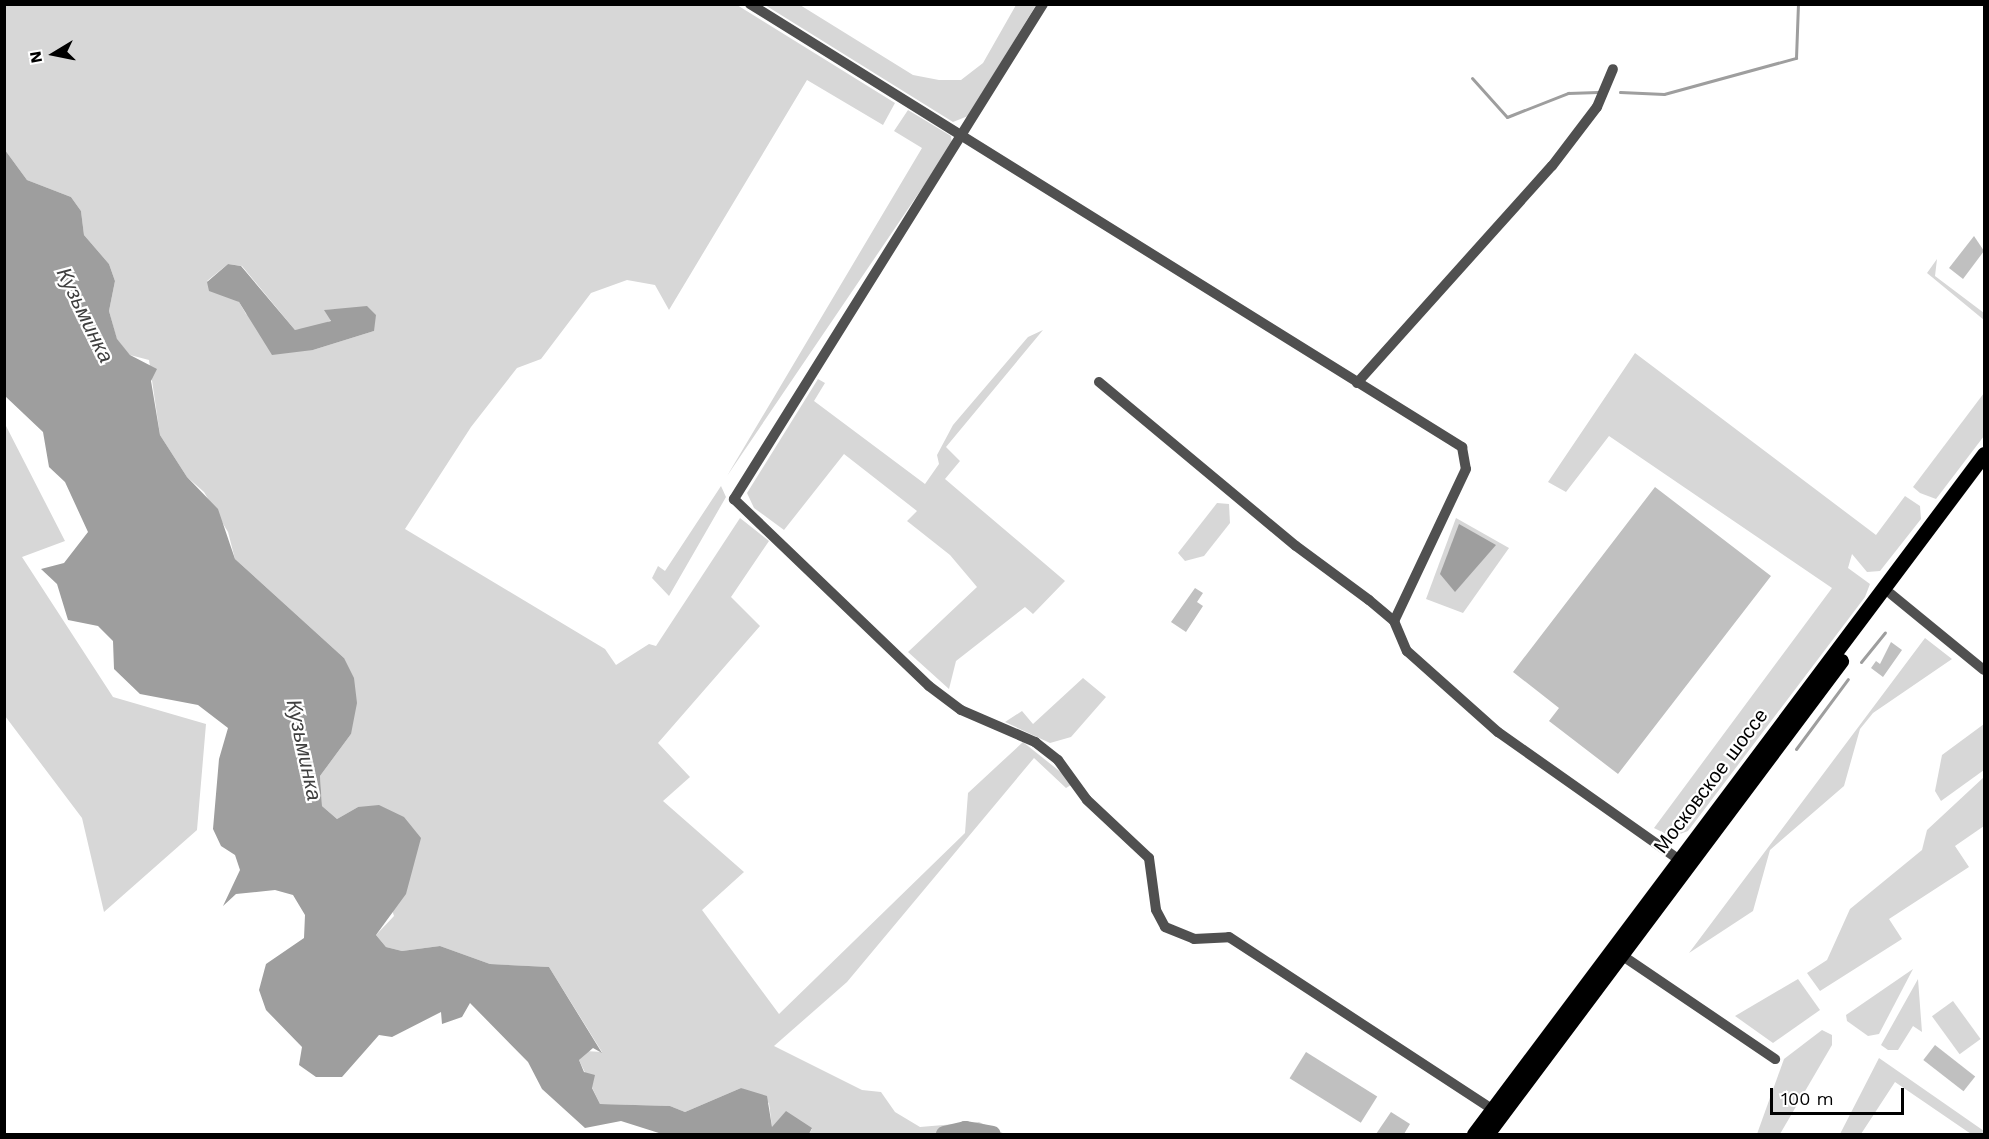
<!DOCTYPE html>
<meta charset="utf-8">
<style>
body{margin:0}
#map{position:relative;width:1989px;height:1139px;overflow:hidden;background:#fff;font-family:"Work Sans",sans-serif}
div>[style]{position:absolute}
.green>*{inset:0;background:#d7d7d7;transform-origin:0 0}
.water>*{inset:0;background:#9e9e9e}
.stream>*{height:3px;margin:-1.5px;padding:0 1.5px;transform-origin:1.5px;border-radius:1.5px;background:#9e9e9e}
.river>*{height:16px;margin:-8px;padding:0 8px;transform-origin:8px;border-radius:8px;background:#9e9e9e}
.building>*{inset:0;background:#c0c0c0;transform-origin:0 0}
.minor>*{height:10px;margin:-5px;padding:0 5px;transform-origin:5px;border-radius:5px;background:#505050}
.highway>*{height:15px;margin:-7.5px;padding:0 7.5px;transform-origin:7.5px;border-radius:7.5px;background:#000}
span{translate:-50% -50%;white-space:nowrap;text-align:center;line-height:1.15;-webkit-text-stroke:4.5px #fff;paint-order:stroke}
.street-label{font-size:20px;color:#000}
.water-label{font-size:21px;color:#3f3f3f;font-style:italic}
.frame{position:absolute;inset:0;border:6px solid #000;pointer-events:none}
.north{position:absolute;left:24px;top:24px;width:60px;height:60px;-webkit-text-stroke:4px #fff;paint-order:stroke;rotate:260deg;font-size:16px;font-weight:700;line-height:24px;text-align:center;color:#000}
.north::after{content:'';display:block;margin:auto;width:21px;height:27px;background:#000;clip-path:polygon(50% 0,100% 100%,50% 72%,0 100%)}
.scale{position:absolute;left:1770px;top:1088px;width:134px;height:27px;box-sizing:border-box;border:3px solid #000;border-top:0;padding-left:8px;font-size:18px;line-height:21px;white-space:nowrap;color:#000;-webkit-text-stroke:4px #fff;paint-order:stroke}
</style>
<div id="map">
<div class="green">
<i style="clip-path:polygon(evenodd,4px 5px,737px 5px,895px 103px,883px 125px,807px 80px,669px 310px,655px 285px,627px 280px,591px 293px,541px 359px,517px 368px,471px 427px,405px 529px,605px 649px,616px 665px,649px 644px,656px 646px,740px 518px,769px 541px,731px 597px,760px 626px,658px 743px,690px 777px,663px 801px,744px 872px,702px 910px,779px 1014px,965px 833px,968px 793px,1023px 742px,1063px 774px,1071px 785px,1066px 788px,1034px 758px,847px 982px,774px 1046px,862px 1090px,881px 1092px,895px 1112px,920px 1127px,979px 1122px,1005px 1134px,809px 1134px,812px 1129px,772px 1127px,769px 1103px,741px 1088px,685px 1112px,670px 1106px,600px 1104px,579px 1060px,585px 1051px,602px 1052px,549px 967px,490px 964px,440px 946px,402px 951px,386px 947px,376px 935px,394px 916px,358px 807px,337px 819px,322px 806px,320px 776px,351px 734px,344px 658px,235px 559px,228px 532px,204px 492px,187px 477px,160px 435px,149px 360px,130px 355px,117px 340px,109px 311px,115px 281px,109px 264px,84px 235px,81px 211px,71px 197px,27px 180px,5px 150px,4px 5px,228px 264px,242px 266px,295px 330px,320px 327px,331px 320px,325px 310px,344px 309px,374px 331px,313px 350px,246px 314px,239px 302px,207px 281px,228px 264px)"></i>
<i style="clip-path:polygon(765px 5px,800px 5px,913px 75px,939px 80px,961px 80px,983px 63px,1016px 5px,1036px 5px,968px 116px,953px 122px)"></i>
<i style="clip-path:polygon(908px 110px,951px 136px,952px 144px,727px 476px,922px 148px,894px 131px)"></i>
<i style="clip-path:polygon(1937px 259px,1935px 276px,1984px 313px,1984px 320px,1927px 273px)"></i>
<i style="clip-path:polygon(1043px 330px,946px 447px,960px 461px,945px 479px,1065px 581px,1033px 614px,1025px 607px,956px 661px,949px 689px,908px 652px,977px 587px,950px 555px,907px 521px,917px 511px,844px 454px,784px 530px,754px 508px,747px 493px,818px 379px,825px 383px,814px 401px,925px 484px,939px 464px,937px 455px,953px 425px,1028px 337px)"></i>
<i style="clip-path:polygon(1635px 353px,1876px 535px,1905px 496px,1920px 506px,1921px 519px,1880px 571px,1867px 572px,1852px 554px,1848px 568px,1870px 584px,1865px 597px,1688px 831px,1672px 837px,1654px 828px,1832px 588px,1609px 436px,1566px 492px,1548px 482px)"></i>
<i style="clip-path:polygon(1984px 393px,1984px 436px,1936px 499px,1920px 493px,1913px 487px)"></i>
<i style="clip-path:polygon(5px 424px,65px 541px,22px 557px,113px 697px,206px 724px,197px 830px,104px 912px,82px 818px,5px 716px)"></i>
<i style="clip-path:polygon(721px 486px,726px 497px,669px 596px,652px 578px,658px 566px,665px 571px)"></i>
<i style="clip-path:polygon(1217px 503px,1229px 504px,1230px 523px,1204px 556px,1185px 561px,1178px 553px)"></i>
<i style="clip-path:polygon(1456px 518px,1509px 548px,1463px 613px,1426px 599px)"></i>
<i style="clip-path:polygon(1925px 638px,1952px 659px,1873px 713px,1860px 729px,1844px 786px,1770px 850px,1753px 911px,1689px 953px)"></i>
<i style="clip-path:polygon(1083px 678px,1106px 697px,1071px 737px,1050px 743px,1005px 722px,1022px 711px,1033px 724px)"></i>
<i style="clip-path:polygon(1984px 724px,1984px 770px,1941px 801px,1935px 791px,1942px 755px)"></i>
<i style="clip-path:polygon(1984px 777px,1984px 826px,1955px 846px,1969px 867px,1889px 919px,1902px 939px,1820px 991px,1807px 973px,1827px 960px,1850px 909px,1922px 850px,1927px 830px)"></i>
<i style="clip-path:polygon(1913px 969px,1879px 1034px,1868px 1036px,1847px 1021px,1846px 1015px)"></i>
<i style="clip-path:polygon(1798px 979px,1820px 1010px,1773px 1043px,1735px 1016px)"></i>
<i style="clip-path:polygon(1918px 979px,1922px 1032px,1913px 1026px,1898px 1050px,1888px 1050px,1881px 1045px)"></i>
<i style="left:1953px;top:1001px;width:47px;height:26px;rotate:54deg"></i>
<i style="clip-path:polygon(1822px 1030px,1832px 1035px,1832px 1045px,1780px 1134px,1757px 1134px,1784px 1059px)"></i>
<i style="clip-path:polygon(1879px 1058px,1984px 1131px,1984px 1134px,1971px 1134px,1895px 1082px,1861px 1134px,1840px 1134px)"></i>
</div>
<div class="water">
<i style="clip-path:polygon(5px 150px,27px 180px,71px 197px,81px 211px,84px 235px,109px 264px,115px 281px,109px 311px,117px 339px,130px 355px,157px 369px,151px 381px,160px 435px,187px 477px,218px 509px,235px 559px,344px 658px,354px 678px,357px 703px,351px 734px,320px 776px,322px 806px,337px 819px,358px 807px,379px 805px,404px 817px,421px 838px,406px 894px,376px 935px,386px 947px,402px 951px,440px 946px,490px 964px,549px 967px,602px 1053px,593px 1048px,579px 1060px,584px 1072px,595px 1075px,592px 1088px,600px 1104px,670px 1106px,685px 1112px,741px 1088px,767px 1096px,772px 1127px,786px 1111px,812px 1128px,809px 1134px,662px 1134px,621px 1121px,585px 1128px,542px 1089px,528px 1062px,470px 1003px,462px 1017px,442px 1024px,441px 1012px,392px 1037px,379px 1035px,342px 1077px,316px 1077px,299px 1065px,302px 1047px,266px 1010px,259px 990px,266px 964px,304px 938px,305px 915px,293px 895px,275px 890px,236px 894px,223px 906px,240px 870px,235px 855px,221px 846px,213px 829px,219px 759px,228px 728px,198px 705px,140px 694px,114px 669px,113px 641px,98px 626px,68px 620px,57px 584px,41px 569px,64px 563px,88px 532px,65px 482px,49px 467px,43px 432px,5px 396px)"></i>
<i style="clip-path:polygon(228px 264px,241px 266px,295px 330px,331px 321px,324px 310px,367px 306px,376px 315px,374px 331px,313px 350px,272px 355px,239px 302px,209px 291px,207px 282px)"></i>
<i style="clip-path:polygon(1459px 524px,1496px 545px,1455px 592px,1440px 574px)"></i>
</div>
<div class="stream">
<i style="left:1472px;top:78px;width:52px;rotate:48.1deg"></i>
<i style="left:1507px;top:117px;width:66px;rotate:-21.5deg"></i>
<i style="left:1568px;top:93px;width:30px;rotate:-2deg"></i>
<i style="left:1620px;top:92px;width:44px;rotate:2.6deg"></i>
<i style="left:1664px;top:94px;width:137px;rotate:-15.3deg"></i>
<i style="left:1796px;top:58px;width:54px;rotate:-87.9deg"></i>
<i style="left:1861px;top:662px;width:38px;rotate:-51deg"></i>
<i style="left:1796px;top:749px;width:87px;rotate:-53.4deg"></i>
</div>
<div class="river">
<i style="left:944px;top:1134px;width:22px;rotate:-13deg"></i>
<i style="left:965px;top:1129px;width:28px;rotate:10deg"></i>
</div>
<div class="building">
<i style="clip-path:polygon(1974px 236px,1984px 251px,1963px 279px,1949px 268px)"></i>
<i style="clip-path:polygon(1655px 487px,1771px 576px,1618px 774px,1549px 721px,1559px 708px,1513px 672px)"></i>
<i style="clip-path:polygon(1195px 588px,1203px 593px,1197px 602px,1203px 606px,1186px 632px,1171px 622px)"></i>
<i style="clip-path:polygon(1891px 642px,1902px 650px,1883px 677px,1871px 668px,1876px 661px,1880px 664px)"></i>
<i style="left:1935px;top:1045px;width:51px;height:19px;rotate:38deg"></i>
<i style="left:1306px;top:1052px;width:84px;height:31px;rotate:32deg"></i>
<i style="clip-path:polygon(1391px 1112px,1410px 1124px,1404px 1134px,1376px 1134px)"></i>
</div>
<div class="minor">
<i style="left:750px;top:4px;width:839px;rotate:31.89deg"></i>
<i style="left:1462px;top:447px;width:22px;rotate:80deg"></i>
<i style="left:1466px;top:469px;width:168px;rotate:115.3deg"></i>
<i style="left:1043px;top:4px;width:584px;rotate:121.97deg"></i>
<i style="left:734px;top:499px;width:270px;rotate:43.8deg"></i>
<i style="left:929px;top:686px;width:40px;rotate:37deg"></i>
<i style="left:961px;top:710px;width:81px;rotate:23.4deg"></i>
<i style="left:1035px;top:742px;width:29px;rotate:38deg"></i>
<i style="left:1058px;top:760px;width:49px;rotate:54.1deg"></i>
<i style="left:1087px;top:800px;width:85px;rotate:43.1deg"></i>
<i style="left:1149px;top:858px;width:52px;rotate:82.3deg"></i>
<i style="left:1156px;top:910px;width:19px;rotate:62deg"></i>
<i style="left:1165px;top:927px;width:31px;rotate:22deg"></i>
<i style="left:1194px;top:939px;width:35px;rotate:-3deg"></i>
<i style="left:1229px;top:937px;width:314px;rotate:33.2deg"></i>
<i style="left:1099px;top:382px;width:256px;rotate:39.8deg"></i>
<i style="left:1296px;top:546px;width:91px;rotate:36.5deg"></i>
<i style="left:1369px;top:600px;width:33px;rotate:40deg"></i>
<i style="left:1394px;top:621px;width:33px;rotate:67deg"></i>
<i style="left:1407px;top:651px;width:122px;rotate:41.7deg"></i>
<i style="left:1498px;top:732px;width:228px;rotate:35.2deg"></i>
<i style="left:1357px;top:383px;width:292px;rotate:-48.1deg"></i>
<i style="left:1552px;top:166px;width:74px;rotate:-52.7deg"></i>
<i style="left:1597px;top:107px;width:41px;rotate:-67.2deg"></i>
<i style="left:1891px;top:594px;width:120px;rotate:39.3deg"></i>
<i style="left:1617px;top:952px;width:191px;rotate:34.1deg"></i>
</div>
<div class="highway">
<i style="left:1474px;top:1134px;width:850px;rotate:-53.13deg"></i>
<i style="left:1487px;top:1134px;width:591px;rotate:-53.19deg"></i>
</div>
<div class="street-label">
<span style="left:1711px;top:781px;rotate:-53deg">Московское шоссе</span>
</div>
<div class="water-label">
<span style="left:85px;top:315px;rotate:64deg">Кузьминка</span>
<span style="left:304px;top:750px;rotate:78deg">Кузьминка</span>
</div>
<div class="frame"></div>
<div class="north">N</div>
<div class="scale">100 m</div>
</div>
